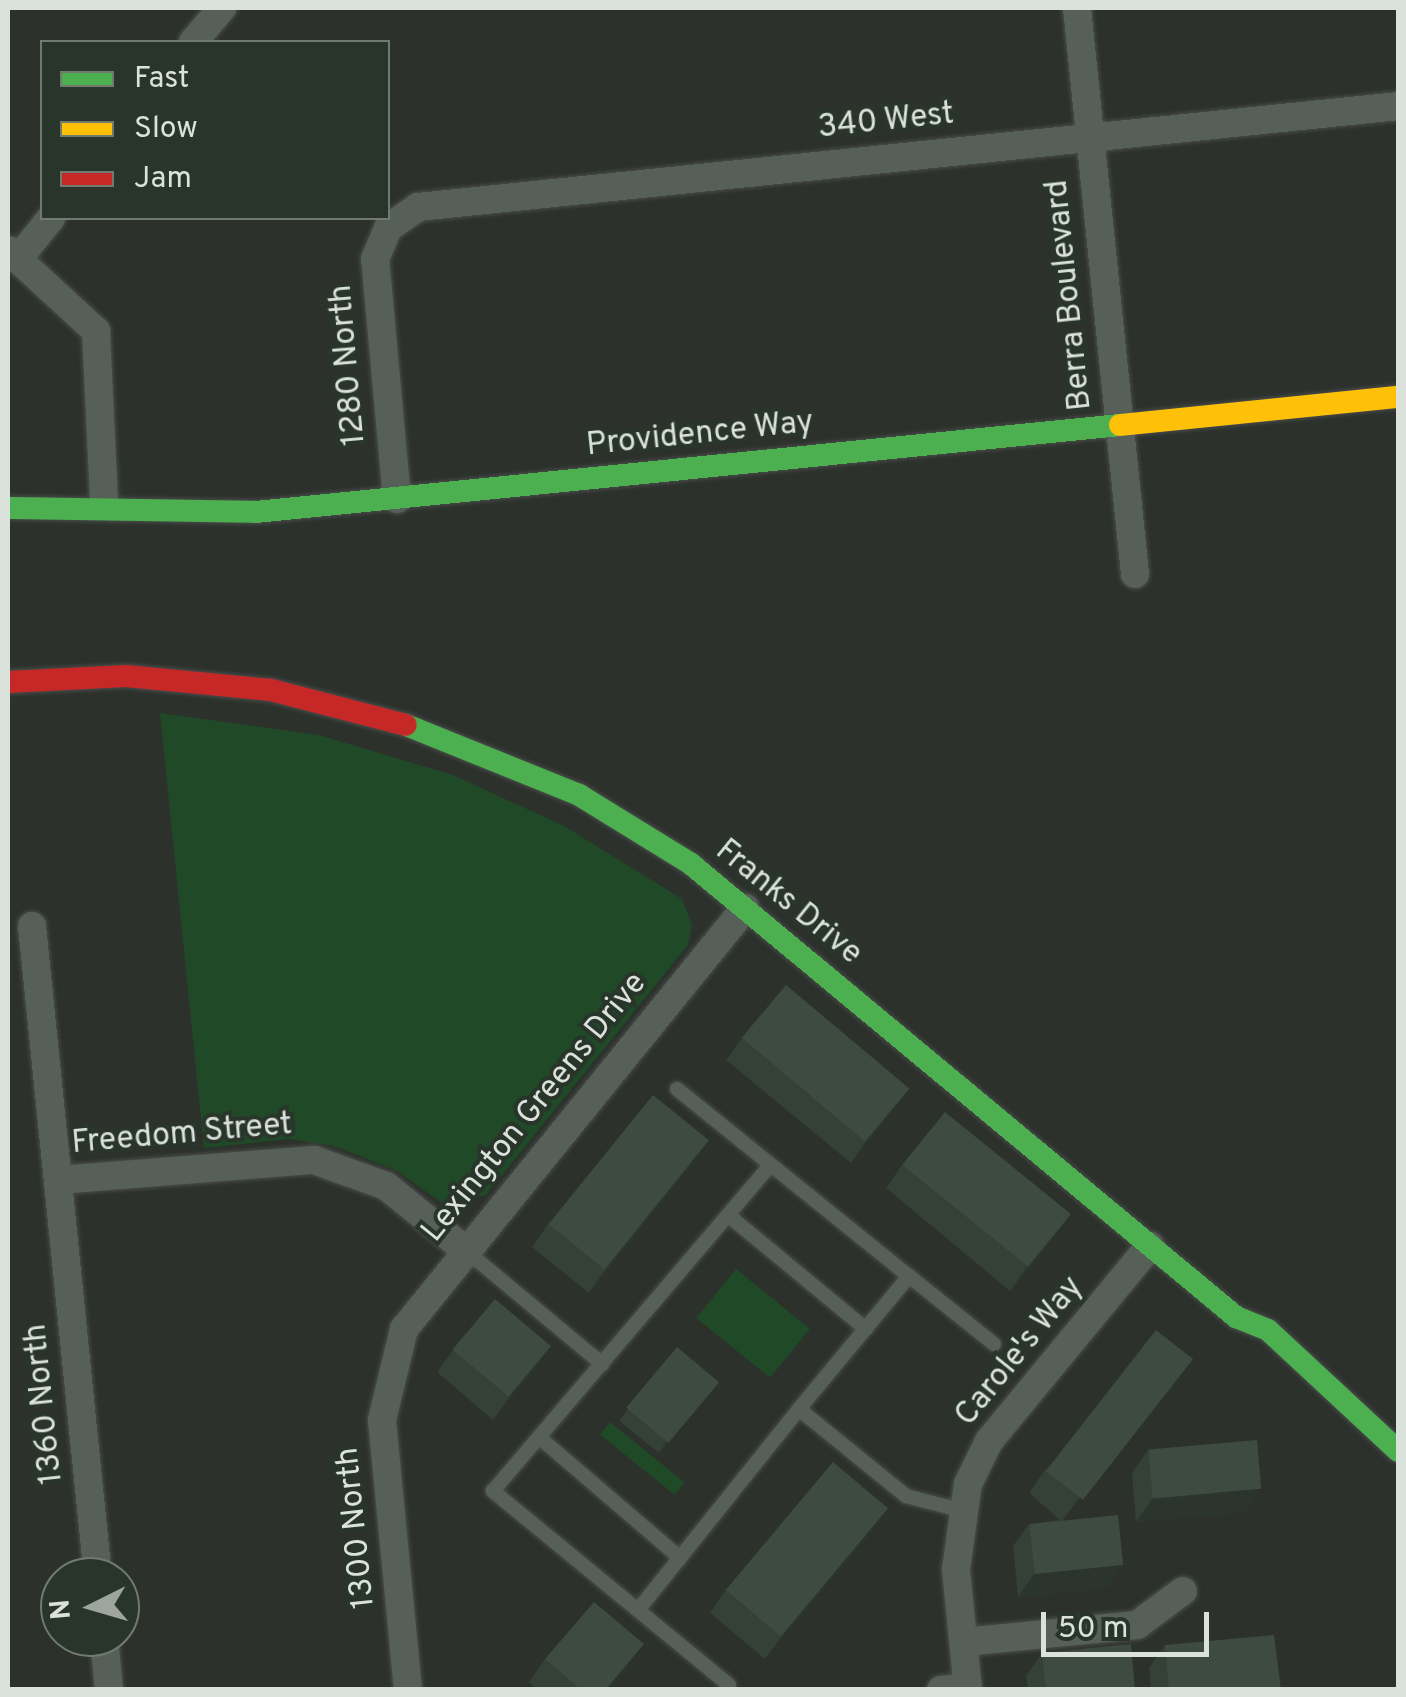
<!DOCTYPE html>
<style>
body{margin:0}
#map{position:relative;width:1406px;height:1697px;overflow:hidden;background:#2c312c;font-family:Overpass,sans-serif}
div>[style]{position:absolute}
.green>*{inset:0;background:#204927;transform-origin:0 0}
.roads{filter:drop-shadow(0 0 2px #494c49) drop-shadow(0 0 2px #494c49)}
.lane>*{height:14px;margin:-7px;padding:0 7px;transform-origin:7px;border-radius:7px;background:#576058}
.street>*{height:28px;margin:-14px;padding:0 14px;transform-origin:14px;border-radius:14px;background:#576058}
.fast>*{height:22px;margin:-11px;padding:0 11px;transform-origin:11px;border-radius:11px;background:#4caf50}
.slow>*{height:22px;margin:-11px;padding:0 11px;transform-origin:11px;border-radius:11px;background:#ffc107}
.jam>*{height:22px;margin:-11px;padding:0 11px;transform-origin:11px;border-radius:11px;background:#c62828}
.wall>*{inset:0;background:#354037}
.shaded-wall>*{inset:0;background:#2b342d}
.building>*{inset:0;background:#3e4b40;transform-origin:0 0}
span{translate:-50% -50%;white-space:nowrap;text-align:center;line-height:1.15;-webkit-text-stroke:8px #29342a;paint-order:stroke}
.street-label{font-size:32px;color:#dbe2dc}
.frame{position:absolute;inset:0;border:10px solid #dbe2dc;pointer-events:none}
.legend{position:absolute;left:40px;top:40px;width:350px;height:180px;box-sizing:border-box;background:#29342a;border:2px solid #707a71;margin:0;padding:12px 18px;list-style:none;font-size:30px;color:#dbe2dc}
.legend li{display:flex;align-items:center;gap:20px;height:50px}
.legend b{width:50px;border:2px solid #707a71}
.north{position:absolute;left:40px;top:1557px;width:100px;height:100px;box-sizing:border-box;background:#29342a;border:2px solid #707a71;border-radius:50%;rotate:265deg;font-size:28px;font-weight:700;line-height:40px;text-align:center;color:#dbe2dc}
.north::after{content:'';display:block;margin:auto;width:35px;height:45px;background:#9ea49e;clip-path:polygon(50% 0,100% 100%,50% 72%,0 100%)}
.scale{position:absolute;left:1041px;top:1612px;width:168px;height:45px;box-sizing:border-box;border:5px solid #dbe2dc;border-top:0;padding-left:12px;font-size:30px;line-height:35px;white-space:nowrap;color:#dbe2dc;-webkit-text-stroke:8px #29342a;paint-order:stroke}
</style>
<div id="map">
<div class="green">
<i style="clip-path:polygon(160px 713px,319px 735px,453px 775px,564px 826px,682px 899px,692px 925px,688px 945px,486px 1195px,442px 1203px,397px 1171px,334px 1146px,289px 1139px,204px 1148px)"></i>
<i style="left:736px;top:1269px;width:95px;height:63px;rotate:39deg"></i>
<i style="left:610px;top:1422px;width:96px;height:16px;rotate:39deg"></i>
</div>
<div class="roads">
<div class="lane">
<i style="left:677px;top:1089px;width:298px;rotate:38.9deg"></i>
<i style="left:728px;top:1215px;width:179px;rotate:39.6deg"></i>
<i style="left:464px;top:1249px;width:180px;rotate:39.8deg"></i>
<i style="left:539px;top:1437px;width:186px;rotate:40.6deg"></i>
<i style="left:960px;top:1510px;width:56px;rotate:-165.5deg"></i>
<i style="left:906px;top:1496px;width:138px;rotate:-140.9deg"></i>
<i style="left:799px;top:1409px;width:173px;rotate:-50.4deg"></i>
<i style="left:909px;top:1276px;width:109px;rotate:38.7deg"></i>
<i style="left:638px;top:1610px;width:258px;rotate:-51.3deg"></i>
<i style="left:729px;top:1685px;width:306px;rotate:-140.6deg"></i>
<i style="left:493px;top:1491px;width:428px;rotate:-49.6deg"></i>
</div>
<div class="street">
<i style="left:1077px;top:8px;width:569px;rotate:84.15deg"></i>
<i style="left:193px;top:42px;width:45px;rotate:-49.5deg"></i>
<i style="left:8px;top:250px;width:120px;rotate:42.6deg"></i>
<i style="left:96px;top:331px;width:172px;rotate:87.3deg"></i>
<i style="left:18px;top:259px;width:53px;rotate:-51.2deg"></i>
<i style="left:397px;top:499px;width:241px;rotate:-95.2deg"></i>
<i style="left:375px;top:259px;width:34px;rotate:-67deg"></i>
<i style="left:388px;top:228px;width:37px;rotate:-35deg"></i>
<i style="left:418px;top:207px;width:985px;rotate:-5.88deg"></i>
<i style="left:32px;top:926px;width:654px;rotate:84.21deg"></i>
<i style="left:58px;top:1180px;width:257px;rotate:-4.5deg"></i>
<i style="left:314px;top:1160px;width:77px;rotate:19.9deg"></i>
<i style="left:386px;top:1186px;width:100px;rotate:38.9deg"></i>
<i style="left:104px;top:1637px;width:53px;rotate:84.6deg"></i>
<i style="left:964px;top:1642px;width:174px;rotate:-5.6deg"></i>
<i style="left:1137px;top:1625px;width:57px;rotate:-36.5deg"></i>
<i style="left:408px;top:1690px;width:271px;rotate:-95.5deg"></i>
<i style="left:382px;top:1420px;width:94px;rotate:-76.4deg"></i>
<i style="left:404px;top:1329px;width:542px;rotate:-50.99deg"></i>
<i style="left:941px;top:1690px;width:27px;rotate:-6deg"></i>
<i style="left:968px;top:1690px;width:122px;rotate:-95.7deg"></i>
<i style="left:956px;top:1569px;width:86px;rotate:-82deg"></i>
<i style="left:968px;top:1484px;width:48px;rotate:-64deg"></i>
<i style="left:989px;top:1441px;width:253px;rotate:-50.5deg"></i>
</div>
<div class="fast">
<i style="left:8px;top:508px;width:248px;rotate:0.9deg"></i>
<i style="left:256px;top:512px;width:868px;rotate:-5.75deg"></i>
<i style="left:406px;top:725px;width:187px;rotate:22deg"></i>
<i style="left:579px;top:795px;width:132px;rotate:31.6deg"></i>
<i style="left:691px;top:864px;width:709px;rotate:39.73deg"></i>
<i style="left:1236px;top:1317px;width:35px;rotate:22deg"></i>
<i style="left:1268px;top:1330px;width:178px;rotate:42.9deg"></i>
</div>
<div class="slow">
<i style="left:1120px;top:425px;width:279px;rotate:-5.8deg"></i>
</div>
<div class="jam">
<i style="left:8px;top:682px;width:118px;rotate:-2.9deg"></i>
<i style="left:126px;top:676px;width:146px;rotate:5.5deg"></i>
<i style="left:271px;top:690px;width:139px;rotate:14.5deg"></i>
</div>
</div>
<div class="wall">
<i style="clip-path:polygon(742px 1038px,910px 1088px,894px 1110px,851px 1163px,726px 1060px)"></i>
<i style="clip-path:polygon(693px 1163px,589px 1293px,532px 1247px,548px 1224px)"></i>
<i style="clip-path:polygon(902px 1165px,1070px 1215px,1054px 1238px,1010px 1291px,886px 1188px)"></i>
<i style="clip-path:polygon(551px 1346px,535px 1369px,493px 1420px,437px 1372px,453px 1350px)"></i>
<i style="clip-path:polygon(1177px 1382px,1063px 1520px,1123px 1565px,1107px 1588px,1018px 1597px,1013px 1546px,1029px 1524px,1060px 1520px,1029px 1493px,1045px 1470px)"></i>
<i style="clip-path:polygon(711px 1394px,659px 1453px,619px 1421px,628px 1409px)"></i>
<i style="clip-path:polygon(1148px 1450px,1245px 1512px,1136px 1522px,1132px 1473px)"></i>
<i style="clip-path:polygon(872px 1531px,765px 1659px,710px 1613px,726px 1590px)"></i>
<i style="clip-path:polygon(1165px 1645px,1281px 1690px,1151px 1690px,1149px 1668px)"></i>
<i style="clip-path:polygon(1042px 1653px,1135px 1690px,1028px 1690px,1026px 1676px)"></i>
<i style="clip-path:polygon(545px 1659px,628px 1667px,609px 1690px,538px 1690px,529px 1682px)"></i>
</div>
<div class="shaded-wall">
<i style="clip-path:polygon(910px 1088px,894px 1110px,851px 1163px,867px 1140px)"></i>
<i style="clip-path:polygon(709px 1140px,693px 1163px,589px 1293px,605px 1270px)"></i>
<i style="clip-path:polygon(1070px 1215px,1054px 1238px,1010px 1291px,1026px 1268px)"></i>
<i style="clip-path:polygon(551px 1346px,535px 1369px,493px 1420px,509px 1397px)"></i>
<i style="clip-path:polygon(1193px 1359px,1177px 1382px,1062px 1522px,1078px 1499px)"></i>
<i style="clip-path:polygon(719px 1382px,711px 1394px,659px 1453px,667px 1441px)"></i>
<i style="clip-path:polygon(1261px 1489px,1245px 1512px,1136px 1522px,1152px 1499px)"></i>
<i style="clip-path:polygon(888px 1508px,872px 1531px,765px 1659px,781px 1637px)"></i>
<i style="clip-path:polygon(1123px 1565px,1107px 1588px,1018px 1597px,1034px 1574px)"></i>
<i style="clip-path:polygon(644px 1644px,628px 1667px,609px 1690px,605px 1690px)"></i>
</div>
<div class="building">
<i style="left:786px;top:985px;width:161px;height:69px;rotate:40deg"></i>
<i style="left:653px;top:1095px;width:72px;height:166px;rotate:39deg"></i>
<i style="left:945px;top:1112px;width:162px;height:68px;rotate:39deg"></i>
<i style="left:495px;top:1299px;width:73px;height:66px;rotate:40deg"></i>
<i style="left:1156px;top:1330px;width:47px;height:179px;rotate:38deg"></i>
<i style="left:677px;top:1347px;width:55px;height:79px;rotate:40deg"></i>
<i style="left:1257px;top:1440px;width:49px;height:109px;rotate:85deg"></i>
<i style="left:833px;top:1462px;width:72px;height:167px;rotate:40deg"></i>
<i style="left:1118px;top:1515px;width:50px;height:89px;rotate:84deg"></i>
<i style="clip-path:polygon(594px 1602px,644px 1644px,605px 1690px,581px 1690px,545px 1659px)"></i>
<i style="clip-path:polygon(1274px 1635px,1281px 1690px,1169px 1690px,1165px 1645px)"></i>
<i style="clip-path:polygon(1131px 1644px,1135px 1690px,1046px 1690px,1042px 1653px)"></i>
</div>
<div class="street-label">
<span style="left:886px;top:122px;rotate:-6deg">340 West</span>
<span style="left:1070px;top:295px;rotate:-96deg">Berra Boulevard</span>
<span style="left:349px;top:365px;rotate:-95deg">1280 North</span>
<span style="left:700px;top:435px;rotate:-6deg">Providence Way</span>
<span style="left:788px;top:903px;rotate:39deg">Franks Drive</span>
<span style="left:535px;top:1108px;rotate:-51deg">Lexington Greens Drive</span>
<span style="left:182px;top:1135px;rotate:-5deg">Freedom Street</span>
<span style="left:1020px;top:1352px;rotate:-51deg">Carole's Way</span>
<span style="left:45px;top:1404px;rotate:-96deg">1360 North</span>
<span style="left:357px;top:1528px;rotate:-96deg">1300 North</span>
</div>
<div class="frame"></div>
<ul class="legend">
<li><b style="height:12px;background:#4caf50"></b>Fast</li>
<li><b style="height:12px;background:#ffc107"></b>Slow</li>
<li><b style="height:12px;background:#c62828"></b>Jam</li>
</ul>
<div class="north">N</div>
<div class="scale">50 m</div>
</div>
